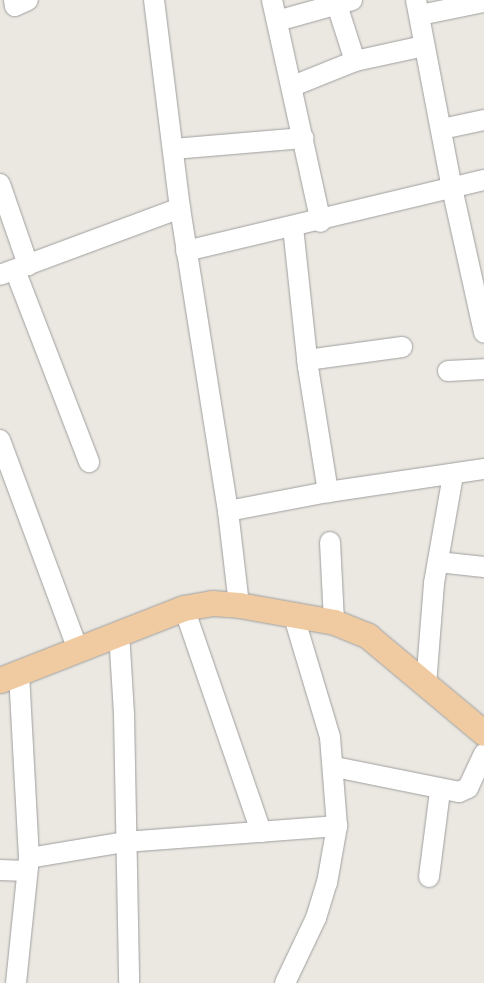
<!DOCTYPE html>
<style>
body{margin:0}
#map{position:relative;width:484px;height:983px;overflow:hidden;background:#ebe8e1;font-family:Overpass,sans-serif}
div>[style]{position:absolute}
.roads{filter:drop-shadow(0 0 1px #9f9f9f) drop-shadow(0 0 1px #9f9f9f)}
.minor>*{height:20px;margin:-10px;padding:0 10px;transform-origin:10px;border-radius:10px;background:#fff}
.major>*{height:25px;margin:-12.5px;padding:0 12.5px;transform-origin:12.5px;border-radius:12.5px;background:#f0cba2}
span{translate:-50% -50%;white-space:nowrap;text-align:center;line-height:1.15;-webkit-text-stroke:4px #fff;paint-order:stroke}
</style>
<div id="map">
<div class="roads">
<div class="minor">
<i style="left:14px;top:0;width:6px;rotate:81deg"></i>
<i style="left:15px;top:6px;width:14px;rotate:-25deg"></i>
<i style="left:154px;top:0;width:210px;rotate:82.9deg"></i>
<i style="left:180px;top:208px;width:307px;rotate:81deg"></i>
<i style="left:228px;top:511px;width:95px;rotate:83.3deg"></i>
<i style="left:272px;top:0;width:227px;rotate:77.6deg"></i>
<i style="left:416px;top:0;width:191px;rotate:79.2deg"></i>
<i style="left:452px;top:188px;width:148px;rotate:77.5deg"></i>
<i style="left:337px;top:5px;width:59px;rotate:72.2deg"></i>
<i style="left:420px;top:15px;width:65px;rotate:-11.5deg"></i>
<i style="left:277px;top:21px;width:78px;rotate:-15.6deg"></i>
<i style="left:293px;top:86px;width:67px;rotate:-22deg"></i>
<i style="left:355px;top:61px;width:71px;rotate:-12.3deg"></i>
<i style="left:442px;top:129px;width:43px;rotate:-12.1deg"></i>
<i style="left:173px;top:149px;width:131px;rotate:-4.8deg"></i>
<i style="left:0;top:184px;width:86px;rotate:70.9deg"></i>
<i style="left:293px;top:227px;width:141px;rotate:83.9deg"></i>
<i style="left:308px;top:367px;width:127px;rotate:80.9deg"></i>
<i style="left:186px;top:251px;width:306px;rotate:-13.4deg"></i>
<i style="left:15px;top:270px;width:206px;rotate:68.9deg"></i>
<i style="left:0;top:275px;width:192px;rotate:-20.4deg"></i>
<i style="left:307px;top:360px;width:96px;rotate:-7.8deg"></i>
<i style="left:448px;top:371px;width:36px;rotate:-3deg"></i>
<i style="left:0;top:440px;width:224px;rotate:69.6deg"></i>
<i style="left:228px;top:511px;width:102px;rotate:-10.8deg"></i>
<i style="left:328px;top:492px;width:158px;rotate:-8.4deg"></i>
<i style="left:330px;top:542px;width:80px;rotate:87.1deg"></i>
<i style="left:438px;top:562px;width:46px;rotate:6.2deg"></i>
<i style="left:184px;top:608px;width:237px;rotate:71deg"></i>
<i style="left:119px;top:632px;width:82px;rotate:86.5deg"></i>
<i style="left:124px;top:714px;width:269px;rotate:88.9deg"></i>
<i style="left:426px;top:685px;width:102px;rotate:-85.5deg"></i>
<i style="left:434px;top:583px;width:110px;rotate:-80deg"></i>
<i style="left:335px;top:767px;width:126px;rotate:11.4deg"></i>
<i style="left:459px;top:792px;width:10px;rotate:-24deg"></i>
<i style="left:468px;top:788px;width:38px;rotate:-65deg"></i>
<i style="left:29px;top:858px;width:97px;rotate:-9.5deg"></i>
<i style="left:125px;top:842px;width:213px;rotate:-4.3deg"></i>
<i style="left:0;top:870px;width:27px;rotate:2deg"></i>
<i style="left:429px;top:877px;width:87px;rotate:-82.7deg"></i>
<i style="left:16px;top:983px;width:126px;rotate:-84.1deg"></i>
<i style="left:29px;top:858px;width:186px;rotate:-93.1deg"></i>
<i style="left:285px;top:983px;width:72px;rotate:-64.5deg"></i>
<i style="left:316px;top:918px;width:37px;rotate:-73deg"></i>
<i style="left:327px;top:883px;width:58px;rotate:-80deg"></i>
<i style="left:337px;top:826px;width:89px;rotate:-94.5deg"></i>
<i style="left:330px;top:737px;width:128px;rotate:-106.7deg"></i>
</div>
<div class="major">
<i style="left:0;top:680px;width:198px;rotate:-21.4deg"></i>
<i style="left:184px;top:608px;width:28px;rotate:-10deg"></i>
<i style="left:212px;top:603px;width:27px;rotate:4deg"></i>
<i style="left:239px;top:605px;width:97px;rotate:10.1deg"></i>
<i style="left:334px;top:622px;width:37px;rotate:22deg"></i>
<i style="left:368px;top:636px;width:151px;rotate:39.9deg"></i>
</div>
</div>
</div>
